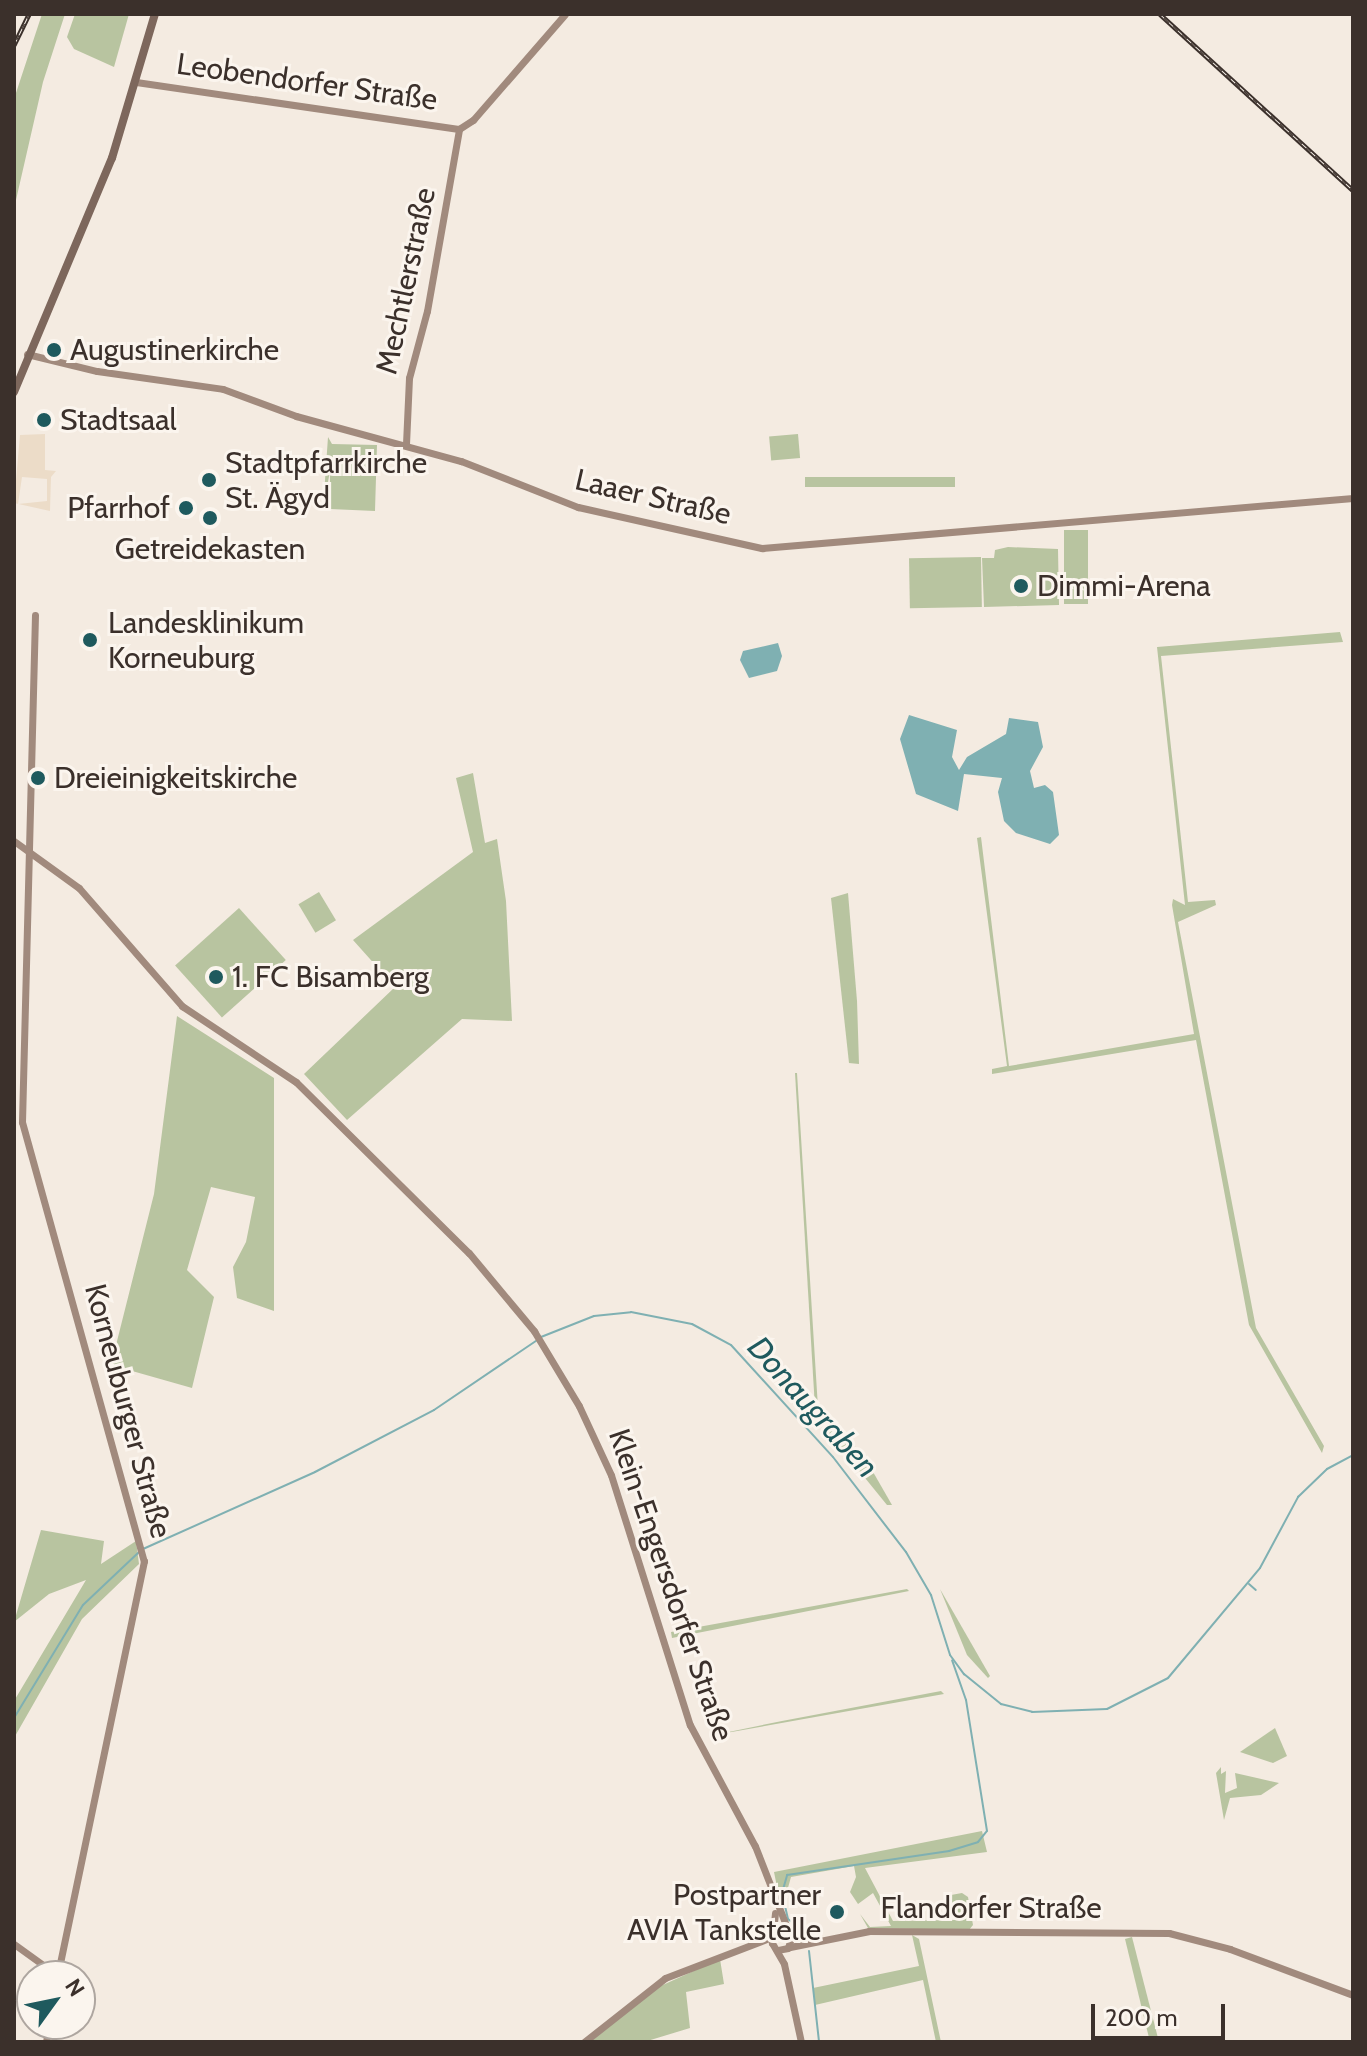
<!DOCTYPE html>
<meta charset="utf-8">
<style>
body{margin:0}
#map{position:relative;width:1367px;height:2056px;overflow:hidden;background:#f4ebe1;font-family:Cabin,sans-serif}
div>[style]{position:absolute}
.green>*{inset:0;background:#b8c4a0;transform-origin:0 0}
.plaza>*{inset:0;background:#ecdcc8}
.water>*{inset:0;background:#7fb0b2}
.stream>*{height:2px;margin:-1px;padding:0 1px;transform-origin:1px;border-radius:1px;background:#7fb0b2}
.secondary>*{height:7px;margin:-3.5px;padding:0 3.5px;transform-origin:3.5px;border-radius:3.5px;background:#a18a7d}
.primary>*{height:8px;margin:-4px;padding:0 4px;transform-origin:4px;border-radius:4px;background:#7d675c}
.rail>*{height:5px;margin-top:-2.5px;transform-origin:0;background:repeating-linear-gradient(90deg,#fbf5ee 0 6px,#3b302b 0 12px);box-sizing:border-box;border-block:2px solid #3b302b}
.dots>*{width:22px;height:22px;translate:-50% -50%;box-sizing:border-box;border:4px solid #fbf5ee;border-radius:50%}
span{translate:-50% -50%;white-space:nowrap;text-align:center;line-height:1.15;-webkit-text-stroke:6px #fbf5ee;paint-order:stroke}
.street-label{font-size:30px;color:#3b302b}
.poi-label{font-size:30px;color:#3b302b}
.left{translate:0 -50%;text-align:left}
.right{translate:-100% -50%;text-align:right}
.water-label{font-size:32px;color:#1f5a5e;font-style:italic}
.frame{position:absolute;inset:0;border:16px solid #3b302b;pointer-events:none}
.north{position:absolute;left:16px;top:1960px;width:80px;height:80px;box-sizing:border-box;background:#fbf5ee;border:2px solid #aea6a0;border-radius:50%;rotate:57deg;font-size:22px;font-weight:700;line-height:32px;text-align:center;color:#3b302b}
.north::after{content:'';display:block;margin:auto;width:28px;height:36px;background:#1f5a5e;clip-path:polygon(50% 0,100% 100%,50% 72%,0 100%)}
.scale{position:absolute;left:1091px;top:2004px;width:134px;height:36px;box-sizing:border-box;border:4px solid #3b302b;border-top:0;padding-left:10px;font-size:24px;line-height:28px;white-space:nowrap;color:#3b302b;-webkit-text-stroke:6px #fbf5ee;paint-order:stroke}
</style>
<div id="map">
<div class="green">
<i style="clip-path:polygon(42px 14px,65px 14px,43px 82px,16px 200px,14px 99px)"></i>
<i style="clip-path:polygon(75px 14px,129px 14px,114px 67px,74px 49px,67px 37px)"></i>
<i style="left:798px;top:434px;width:24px;height:29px;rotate:85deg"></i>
<i style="clip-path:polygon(328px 437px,332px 444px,377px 445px,375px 511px,330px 509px,330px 471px,323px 509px)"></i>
<i style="left:955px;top:477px;width:10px;height:150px;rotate:90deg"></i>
<i style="left:1064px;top:530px;width:24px;height:74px"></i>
<i style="clip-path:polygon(1008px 547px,1058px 549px,1059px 605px,984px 607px,982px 558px,994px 558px,995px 550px)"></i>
<i style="left:981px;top:557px;width:50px;height:72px;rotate:89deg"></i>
<i style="clip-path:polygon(1340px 632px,1343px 642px,1161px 656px,1188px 902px,1215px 900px,1216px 905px,1178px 922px,1256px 1328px,1324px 1446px,1322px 1453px,1249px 1325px,1196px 1040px,992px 1074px,992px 1069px,1007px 1066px,977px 838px,981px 837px,1009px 1066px,1194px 1034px,1172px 905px,1173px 899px,1185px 905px,1157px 647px)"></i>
<i style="clip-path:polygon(473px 773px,485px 843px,497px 839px,506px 901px,512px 1021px,462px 1019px,347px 1120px,304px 1074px,395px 987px,353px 940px,473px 852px,456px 778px)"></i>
<i style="left:319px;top:892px;width:33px;height:24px;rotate:59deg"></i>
<i style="clip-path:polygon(848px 893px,857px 1001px,859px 1064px,849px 1063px,831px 898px)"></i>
<i style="left:239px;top:908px;width:70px;height:86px;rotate:48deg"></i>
<i style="clip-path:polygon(177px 1016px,274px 1078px,274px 1311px,237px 1298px,233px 1267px,246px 1242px,255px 1197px,211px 1187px,187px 1270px,214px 1297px,192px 1388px,111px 1365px,154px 1194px)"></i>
<i style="clip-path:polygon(795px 1073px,797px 1073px,818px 1408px,815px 1408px)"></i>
<i style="clip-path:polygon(829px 1428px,861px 1451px,892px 1505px,887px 1505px,826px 1430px)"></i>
<i style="clip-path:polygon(41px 1530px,104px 1541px,101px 1564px,136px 1541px,139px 1564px,82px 1619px,14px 1738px,14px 1701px,86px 1580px,49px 1594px,14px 1622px)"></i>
<i style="clip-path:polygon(907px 1589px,909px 1591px,672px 1638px,671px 1632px)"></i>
<i style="clip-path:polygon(940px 1589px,990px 1676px,988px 1678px,967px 1655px)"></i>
<i style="clip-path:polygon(941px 1691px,944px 1694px,709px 1736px,782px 1721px)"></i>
<i style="clip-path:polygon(1275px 1728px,1287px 1756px,1273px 1763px,1240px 1752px)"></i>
<i style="clip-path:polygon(1221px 1767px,1221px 1774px,1226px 1771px,1225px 1793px,1237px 1788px,1235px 1773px,1279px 1783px,1261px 1795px,1230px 1798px,1224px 1820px,1216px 1773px)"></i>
<i style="clip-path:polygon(982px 1831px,987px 1852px,865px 1868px,893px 1921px,955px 1920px,951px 1895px,962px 1893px,968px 1897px,973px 1925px,969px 1930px,868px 1928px,860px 1914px,870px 1927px,891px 1926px,873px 1893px,858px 1904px,850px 1892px,856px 1877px,854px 1866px,791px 1877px,786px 1895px,779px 1897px,774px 1872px)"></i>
<i style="clip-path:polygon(912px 1935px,919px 1939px,941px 2042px,936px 2042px,923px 1980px,815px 2005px,813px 1988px,919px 1966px)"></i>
<i style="clip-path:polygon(1132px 1937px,1159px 2042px,1150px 2042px,1125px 1939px)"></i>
<i style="clip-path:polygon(720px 1959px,724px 1984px,686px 1992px,690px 2028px,644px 2042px,590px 2042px,654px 1989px)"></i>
</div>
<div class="plaza">
<i style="clip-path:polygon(evenodd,45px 434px,45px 470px,56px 471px,51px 477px,50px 511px,14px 503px,20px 435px,45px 434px,22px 477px,47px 479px,47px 501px,18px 504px,22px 477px)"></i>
</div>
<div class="water">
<i style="clip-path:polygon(778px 643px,782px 656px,777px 671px,749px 678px,740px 660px,743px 651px)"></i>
<i style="clip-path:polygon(909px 715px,957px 730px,952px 757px,959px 770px,967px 757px,1006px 734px,1009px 718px,1038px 722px,1043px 747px,1030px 771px,1034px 788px,1045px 785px,1053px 792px,1059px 835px,1050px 844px,1016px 833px,1004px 821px,998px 792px,1002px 778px,964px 774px,958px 811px,916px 794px,900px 739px)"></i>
</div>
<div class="stream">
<i style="left:541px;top:1337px;width:57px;rotate:-21.6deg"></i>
<i style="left:594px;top:1316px;width:37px;rotate:-6deg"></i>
<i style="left:631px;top:1312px;width:62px;rotate:11.1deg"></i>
<i style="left:692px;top:1324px;width:44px;rotate:28.3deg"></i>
<i style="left:731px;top:1345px;width:151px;rotate:47.7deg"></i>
<i style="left:833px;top:1457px;width:120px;rotate:52.5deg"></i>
<i style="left:906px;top:1552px;width:50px;rotate:59.8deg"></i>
<i style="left:931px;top:1595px;width:63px;rotate:72.4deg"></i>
<i style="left:950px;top:1655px;width:24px;rotate:54deg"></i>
<i style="left:964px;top:1674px;width:48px;rotate:39deg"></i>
<i style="left:1001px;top:1704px;width:32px;rotate:14deg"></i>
<i style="left:1032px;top:1712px;width:75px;rotate:-2.3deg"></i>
<i style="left:1107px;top:1709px;width:68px;rotate:-26.9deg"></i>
<i style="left:1168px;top:1678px;width:143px;rotate:-50.1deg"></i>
<i style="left:1260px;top:1568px;width:81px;rotate:-61.8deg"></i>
<i style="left:1298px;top:1497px;width:40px;rotate:-44deg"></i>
<i style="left:1327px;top:1469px;width:30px;rotate:-28deg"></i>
<i style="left:143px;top:1549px;width:188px;rotate:-24.1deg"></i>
<i style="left:315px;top:1472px;width:134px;rotate:-27.5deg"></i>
<i style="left:434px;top:1410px;width:123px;rotate:-34.1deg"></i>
<i style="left:1249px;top:1584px;width:9px;rotate:41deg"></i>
<i style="left:14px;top:1718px;width:132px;rotate:-58.6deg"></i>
<i style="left:83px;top:1605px;width:76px;rotate:-43.4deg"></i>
<i style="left:810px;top:1934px;width:27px;rotate:-146deg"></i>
<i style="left:788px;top:1919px;width:27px;rotate:-103deg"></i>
<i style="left:782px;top:1893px;width:19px;rotate:-74deg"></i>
<i style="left:787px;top:1875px;width:164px;rotate:-8.4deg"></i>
<i style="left:949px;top:1851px;width:30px;rotate:-17deg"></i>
<i style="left:978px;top:1842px;width:14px;rotate:-51deg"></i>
<i style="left:987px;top:1831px;width:133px;rotate:-99.1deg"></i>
<i style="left:966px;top:1700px;width:42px;rotate:-109.3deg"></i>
<i style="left:809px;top:1951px;width:92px;rotate:83.7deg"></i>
</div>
<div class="secondary">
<i style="left:136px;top:82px;width:326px;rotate:8.3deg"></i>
<i style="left:459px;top:129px;width:17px;rotate:-33deg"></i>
<i style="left:473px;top:120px;width:140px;rotate:-49deg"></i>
<i style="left:27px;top:354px;width:72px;rotate:13.7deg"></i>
<i style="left:97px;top:371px;width:127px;rotate:8.1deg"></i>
<i style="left:223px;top:389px;width:78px;rotate:20.3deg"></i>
<i style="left:296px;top:416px;width:171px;rotate:15.3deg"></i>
<i style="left:461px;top:461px;width:126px;rotate:21.5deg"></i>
<i style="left:578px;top:507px;width:189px;rotate:12.6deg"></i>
<i style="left:762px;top:548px;width:593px;rotate:-4.84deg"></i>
<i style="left:406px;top:444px;width:66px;rotate:-87.4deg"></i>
<i style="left:409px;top:378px;width:69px;rotate:-75deg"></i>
<i style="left:427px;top:311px;width:185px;rotate:-80deg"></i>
<i style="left:35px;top:615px;width:507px;rotate:91.47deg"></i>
<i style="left:22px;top:1122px;width:456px;rotate:74.5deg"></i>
<i style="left:144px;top:1561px;width:424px;rotate:101.8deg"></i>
<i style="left:14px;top:841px;width:80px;rotate:35.9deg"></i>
<i style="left:79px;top:888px;width:157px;rotate:48.9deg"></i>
<i style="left:182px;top:1006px;width:137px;rotate:33.7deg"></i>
<i style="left:296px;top:1082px;width:243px;rotate:44.7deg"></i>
<i style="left:469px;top:1253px;width:102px;rotate:50.2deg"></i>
<i style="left:534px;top:1331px;width:87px;rotate:59deg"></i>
<i style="left:579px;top:1406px;width:76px;rotate:65.1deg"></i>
<i style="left:611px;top:1475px;width:262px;rotate:72.5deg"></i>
<i style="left:690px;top:1725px;width:137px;rotate:61.8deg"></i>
<i style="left:755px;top:1846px;width:99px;rotate:68.6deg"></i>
<i style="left:791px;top:1938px;width:10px;rotate:107deg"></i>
<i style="left:788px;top:1948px;width:10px;rotate:169deg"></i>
<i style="left:775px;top:1913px;width:30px;rotate:96deg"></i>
<i style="left:772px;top:1943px;width:24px;rotate:60deg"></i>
<i style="left:784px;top:1964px;width:80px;rotate:77.7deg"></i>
<i style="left:14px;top:1944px;width:53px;rotate:35.8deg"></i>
<i style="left:790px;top:1947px;width:81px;rotate:-11.4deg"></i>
<i style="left:869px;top:1931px;width:300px;rotate:0.4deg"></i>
<i style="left:1169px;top:1933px;width:63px;rotate:14.7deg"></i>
<i style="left:1230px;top:1949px;width:131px;rotate:20.5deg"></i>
<i style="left:46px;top:2042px;width:18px;rotate:-81deg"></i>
<i style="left:584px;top:2042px;width:103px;rotate:-38.3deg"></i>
<i style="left:665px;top:1978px;width:115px;rotate:-21deg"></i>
</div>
<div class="primary">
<i style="left:14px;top:392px;width:254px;rotate:-67.3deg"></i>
<i style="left:112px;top:158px;width:150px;rotate:-73.4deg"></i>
</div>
<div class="rail">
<i style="left:1160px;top:14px;width:261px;rotate:42.4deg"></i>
<i style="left:14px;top:45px;width:34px;rotate:-64deg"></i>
</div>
<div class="dots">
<i style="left:54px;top:350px;background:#1f5a5e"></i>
<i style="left:44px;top:420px;background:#1f5a5e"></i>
<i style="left:209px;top:480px;background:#1f5a5e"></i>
<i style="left:186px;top:508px;background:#1f5a5e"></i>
<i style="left:210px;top:518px;background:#1f5a5e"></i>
<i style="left:1021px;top:586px;background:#1f5a5e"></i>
<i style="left:90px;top:640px;background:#1f5a5e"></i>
<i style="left:38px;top:778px;background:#1f5a5e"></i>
<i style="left:216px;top:977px;background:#1f5a5e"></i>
<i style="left:837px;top:1912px;background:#1f5a5e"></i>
</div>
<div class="street-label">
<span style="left:307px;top:82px;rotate:8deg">Leobendorfer Straße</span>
<span style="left:406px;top:281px;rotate:-78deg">Mechtlerstraße</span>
<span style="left:653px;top:497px;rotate:13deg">Laaer Straße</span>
<span style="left:128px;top:1411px;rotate:75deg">Korneuburger Straße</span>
<span style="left:671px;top:1585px;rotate:71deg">Klein-Engersdorfer Straße</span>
<span style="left:991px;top:1908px">Flandorfer Straße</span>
</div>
<div class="poi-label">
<span class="left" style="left:70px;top:350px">Augustinerkirche</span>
<span class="left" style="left:60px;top:420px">Stadtsaal</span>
<span class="left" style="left:225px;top:480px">Stadtpfarrkirche<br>St. Ägyd</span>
<span class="right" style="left:170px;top:508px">Pfarrhof</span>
<span style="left:210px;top:549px">Getreidekasten</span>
<span class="left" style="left:1037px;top:586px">Dimmi-Arena</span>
<span class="left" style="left:108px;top:640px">Landesklinikum<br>Korneuburg</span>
<span class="left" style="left:54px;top:778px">Dreieinigkeitskirche</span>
<span class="left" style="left:232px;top:977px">1. FC Bisamberg</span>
<span class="right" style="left:821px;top:1912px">Postpartner<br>AVIA Tankstelle</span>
</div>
<div class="water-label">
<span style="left:813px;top:1407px;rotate:48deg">Donaugraben</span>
</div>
<div class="frame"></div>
<div class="north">N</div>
<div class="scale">200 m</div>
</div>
